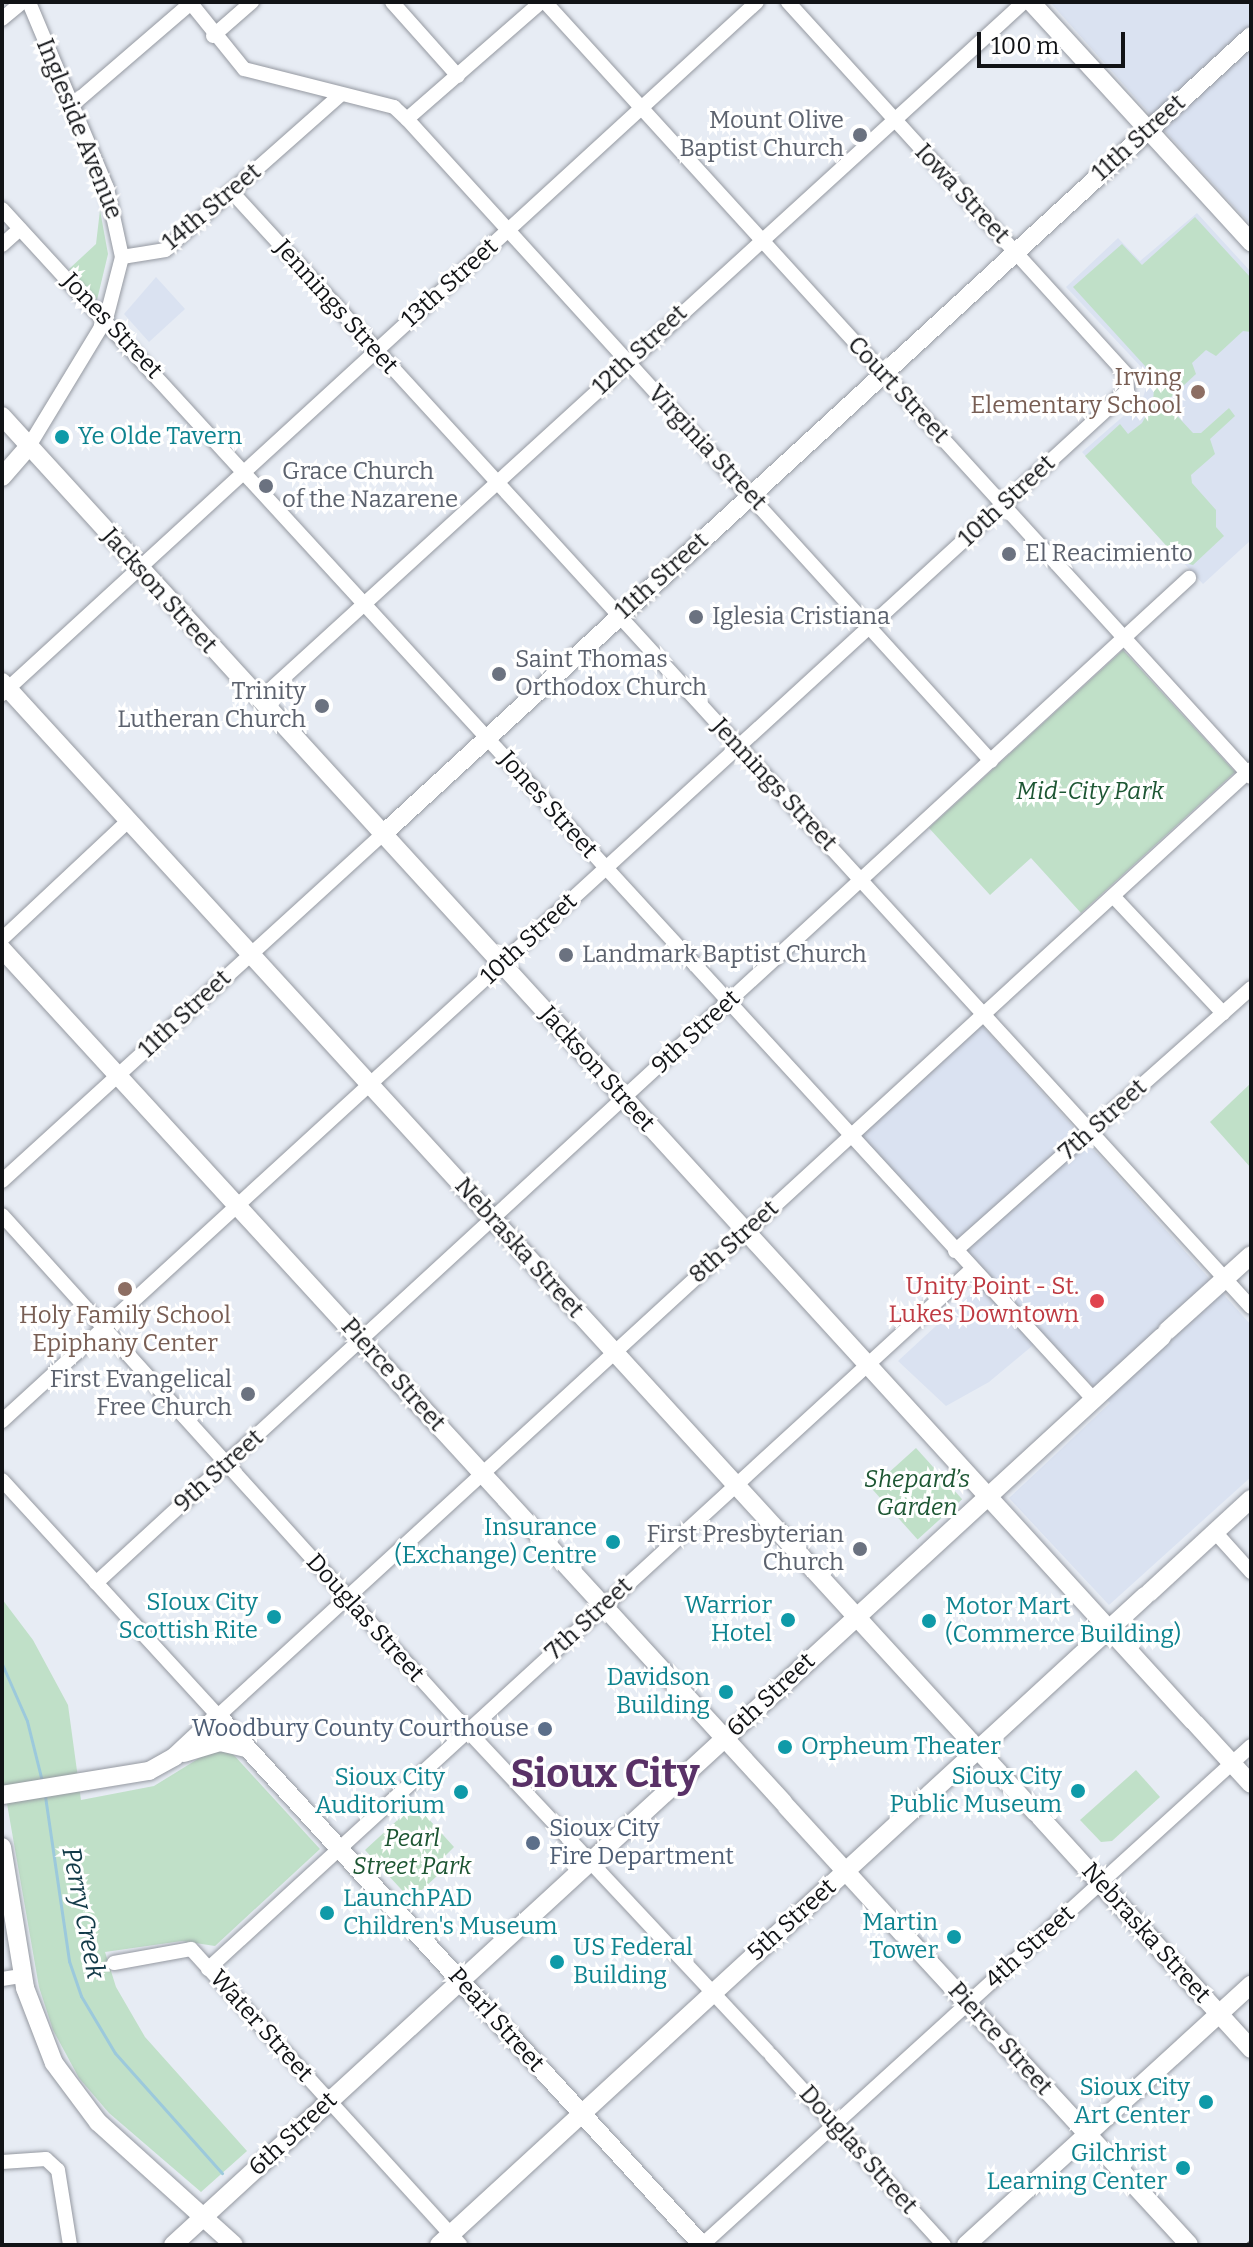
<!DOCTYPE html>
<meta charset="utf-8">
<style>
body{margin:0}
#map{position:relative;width:1253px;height:2247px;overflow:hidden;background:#e7ecf4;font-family:Bitter,serif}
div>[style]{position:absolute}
.built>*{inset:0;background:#dae2f1}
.green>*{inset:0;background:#c0e0c8;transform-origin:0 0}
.stream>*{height:3px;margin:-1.5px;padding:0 1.5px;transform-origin:1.5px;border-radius:1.5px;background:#9cc9dc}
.roads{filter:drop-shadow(0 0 2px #9599a1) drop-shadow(0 0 2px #9599a1)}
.minor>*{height:14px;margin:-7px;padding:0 7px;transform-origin:7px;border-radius:7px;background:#fff}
.major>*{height:18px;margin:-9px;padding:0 9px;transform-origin:9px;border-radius:9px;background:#fff}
.rail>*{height:3px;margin-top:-1.5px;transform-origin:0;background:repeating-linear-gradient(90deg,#5f6367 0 10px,transparent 0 20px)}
.dots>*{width:22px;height:22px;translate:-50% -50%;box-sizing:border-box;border:4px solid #fff;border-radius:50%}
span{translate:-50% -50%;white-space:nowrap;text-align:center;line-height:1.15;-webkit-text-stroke:6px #fff;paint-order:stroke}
.worship-label{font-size:24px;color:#5b616d}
.right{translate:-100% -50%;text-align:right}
.left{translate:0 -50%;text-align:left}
.street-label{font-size:24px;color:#111316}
.education-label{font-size:24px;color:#785e54}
.culture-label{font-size:24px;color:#0d838f}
.park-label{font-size:24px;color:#1d5633;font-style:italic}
.health-label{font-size:24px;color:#be3a42}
.service-label{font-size:24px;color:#4e5e75}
.water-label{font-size:26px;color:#123a48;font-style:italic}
.town-label{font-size:40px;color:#593167;font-weight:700}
.frame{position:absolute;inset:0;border:4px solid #111316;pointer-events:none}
.scale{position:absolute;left:977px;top:32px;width:148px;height:36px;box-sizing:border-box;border:4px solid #111316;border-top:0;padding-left:10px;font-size:24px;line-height:28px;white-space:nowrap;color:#111316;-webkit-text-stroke:6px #fff;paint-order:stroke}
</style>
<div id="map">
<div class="built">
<i style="clip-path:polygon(1050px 2px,1251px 2px,1251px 225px,1164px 130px)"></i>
<i style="clip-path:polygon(1197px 213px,1251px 272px,1251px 540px,1203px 584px,1082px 452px,1142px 400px,1148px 383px,1143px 369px,1066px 287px,1118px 238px,1140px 261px)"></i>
<i style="clip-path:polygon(156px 277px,185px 309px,149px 342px,124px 314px)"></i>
<i style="clip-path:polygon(982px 1025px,1251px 1325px,1251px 1477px,1109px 1605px,1009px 1498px,1110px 1403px,1044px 1336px,989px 1382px,946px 1406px,898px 1361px,990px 1276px,860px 1135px)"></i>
</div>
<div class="green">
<i style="clip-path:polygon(100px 210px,108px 254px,97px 300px,69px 269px,96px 244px)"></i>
<i style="clip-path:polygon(1195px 217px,1251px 278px,1251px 332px,1243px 331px,1216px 356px,1206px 350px,1192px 363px,1196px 374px,1169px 399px,1168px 406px,1193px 433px,1201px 433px,1229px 408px,1235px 416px,1210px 439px,1215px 454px,1191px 475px,1192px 483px,1216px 510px,1216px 527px,1224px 536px,1193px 565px,1181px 562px,1085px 456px,1120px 424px,1128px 434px,1142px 423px,1153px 403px,1154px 387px,1145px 366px,1073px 287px,1122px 244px,1142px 265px)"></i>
<i style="clip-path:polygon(1123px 650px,1235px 772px,1081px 913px,1031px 858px,990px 895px,929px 828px)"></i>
<i style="clip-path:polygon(1251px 1083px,1251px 1168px,1210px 1122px)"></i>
<i style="left:916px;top:1448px;width:69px;height:60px;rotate:48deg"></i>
<i style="clip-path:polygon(2px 1599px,33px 1640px,68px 1705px,81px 1800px,154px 1786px,214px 1749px,232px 1753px,320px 1849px,215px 1946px,182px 1941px,105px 1952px,116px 1987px,145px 2037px,247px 2151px,201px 2192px,109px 2113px,79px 2078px,53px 2030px,39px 1987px,2px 1775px)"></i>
<i style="clip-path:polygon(1136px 1770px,1160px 1797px,1112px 1841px,1101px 1842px,1080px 1820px)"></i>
<i style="clip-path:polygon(415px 1804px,454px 1847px,445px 1856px,451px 1863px,411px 1900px,365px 1850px)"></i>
</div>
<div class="stream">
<i style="left:2px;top:1664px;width:62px;rotate:66.3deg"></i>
<i style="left:27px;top:1721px;width:62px;rotate:76deg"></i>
<i style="left:45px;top:1796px;width:167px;rotate:81.7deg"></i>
<i style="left:69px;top:1961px;width:37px;rotate:71deg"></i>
<i style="left:81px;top:1996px;width:66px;rotate:59.2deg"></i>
<i style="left:115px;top:2053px;width:161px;rotate:48.3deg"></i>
</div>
<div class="roads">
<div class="minor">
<i style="left:190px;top:2px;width:86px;rotate:51.1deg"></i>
<i style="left:244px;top:69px;width:155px;rotate:14.2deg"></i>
<i style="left:394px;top:107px;width:18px;rotate:43deg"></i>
<i style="left:407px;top:119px;width:868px;rotate:47.71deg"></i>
<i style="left:392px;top:2px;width:99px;rotate:48.3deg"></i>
<i style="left:545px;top:2px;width:1048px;rotate:47.67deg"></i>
<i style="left:2px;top:19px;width:26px;rotate:-40deg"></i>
<i style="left:213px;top:36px;width:52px;rotate:-41.1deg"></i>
<i style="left:70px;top:107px;width:160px;rotate:-40.7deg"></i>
<i style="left:407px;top:119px;width:178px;rotate:-41.1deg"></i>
<i style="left:232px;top:192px;width:1510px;rotate:47.58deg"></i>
<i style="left:2px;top:209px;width:1617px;rotate:47.48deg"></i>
<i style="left:2px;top:245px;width:24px;rotate:-42deg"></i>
<i style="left:122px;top:257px;width:44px;rotate:-9.2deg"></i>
<i style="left:165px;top:250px;width:234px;rotate:-41.5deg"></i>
<i style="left:29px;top:446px;width:149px;rotate:-58.8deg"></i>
<i style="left:106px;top:319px;width:64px;rotate:-75.5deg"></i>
<i style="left:122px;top:257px;width:71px;rotate:-102.3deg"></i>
<i style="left:107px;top:188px;width:202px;rotate:-112.8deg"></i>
<i style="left:2px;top:694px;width:1024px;rotate:-42.51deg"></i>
<i style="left:259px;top:700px;width:1036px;rotate:-42.38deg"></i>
<i style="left:1113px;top:896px;width:161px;rotate:46.8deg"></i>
<i style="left:2px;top:939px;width:174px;rotate:-43.1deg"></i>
<i style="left:2px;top:1181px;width:515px;rotate:-42.33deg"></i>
<i style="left:2px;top:1215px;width:695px;rotate:47.91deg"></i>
<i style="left:468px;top:1731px;width:438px;rotate:46.9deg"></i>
<i style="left:955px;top:1251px;width:396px;rotate:-41.6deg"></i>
<i style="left:2px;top:1421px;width:1525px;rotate:-42.48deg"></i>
<i style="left:1127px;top:391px;width:17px;rotate:-93deg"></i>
<i style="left:1126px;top:374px;width:503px;rotate:-132.26deg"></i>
<i style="left:2px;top:1480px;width:320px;rotate:47.5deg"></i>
<i style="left:218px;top:1716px;width:1401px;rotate:-42.51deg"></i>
<i style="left:1215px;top:1532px;width:54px;rotate:48deg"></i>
<i style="left:96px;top:1583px;width:1485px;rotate:-42.6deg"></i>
<i style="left:114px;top:1963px;width:78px;rotate:-10.3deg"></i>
<i style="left:191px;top:1949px;width:400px;rotate:47.7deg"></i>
<i style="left:208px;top:1969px;width:1035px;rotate:-42.49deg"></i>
<i style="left:2px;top:1979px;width:20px;rotate:-9deg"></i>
<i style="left:771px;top:2055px;width:257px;rotate:47.7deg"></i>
<i style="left:2px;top:2162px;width:44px;rotate:-3.9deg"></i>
<i style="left:46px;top:2159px;width:16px;rotate:43deg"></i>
<i style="left:58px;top:2170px;width:76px;rotate:80.9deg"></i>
<i style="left:702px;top:2245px;width:742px;rotate:-42.27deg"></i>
</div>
<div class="major">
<i style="left:1031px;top:2px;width:326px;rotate:47.5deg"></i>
<i style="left:2px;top:416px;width:1767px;rotate:47.62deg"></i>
<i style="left:2px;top:477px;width:41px;rotate:-48.9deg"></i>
<i style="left:2px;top:682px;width:1532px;rotate:47.57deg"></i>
<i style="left:383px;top:834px;width:1179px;rotate:-42.59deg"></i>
<i style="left:2px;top:949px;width:1157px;rotate:47.52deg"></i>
<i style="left:1167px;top:1331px;width:113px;rotate:-42.1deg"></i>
<i style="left:1149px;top:1593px;width:139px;rotate:-42.7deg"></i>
<i style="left:1196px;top:1724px;width:81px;rotate:47.5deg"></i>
<i style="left:184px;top:1753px;width:38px;rotate:-17deg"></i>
<i style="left:220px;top:1742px;width:28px;rotate:13deg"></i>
<i style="left:2px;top:1795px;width:149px;rotate:-9.3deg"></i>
<i style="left:149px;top:1771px;width:29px;rotate:-29deg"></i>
<i style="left:174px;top:1757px;width:60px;rotate:-43deg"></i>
<i style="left:218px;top:1716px;width:717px;rotate:47.54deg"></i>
<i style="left:786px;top:1806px;width:173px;rotate:47.6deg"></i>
<i style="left:1040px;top:1817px;width:314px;rotate:47.7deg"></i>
<i style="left:2px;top:1847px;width:143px;rotate:80.7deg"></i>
<i style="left:25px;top:1988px;width:80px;rotate:68.9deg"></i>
<i style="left:54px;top:2063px;width:74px;rotate:53.3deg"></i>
<i style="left:98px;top:2122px;width:183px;rotate:42.1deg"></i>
<i style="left:908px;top:1939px;width:415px;rotate:47.4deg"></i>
<i style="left:173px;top:2245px;width:1343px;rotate:-42.56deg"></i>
<i style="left:439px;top:2245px;width:959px;rotate:-42.59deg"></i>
<i style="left:966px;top:2245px;width:386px;rotate:-42.4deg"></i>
</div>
</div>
<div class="rail">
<i style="left:1246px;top:2245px;width:6px;rotate:-39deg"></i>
</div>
<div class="dots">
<i style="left:860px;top:135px;background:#6b7280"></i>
<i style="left:1198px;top:392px;background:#8d6e63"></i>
<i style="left:62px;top:437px;background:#0f9aa8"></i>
<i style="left:266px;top:486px;background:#6b7280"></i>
<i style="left:1009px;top:554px;background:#6b7280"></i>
<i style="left:696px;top:617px;background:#6b7280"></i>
<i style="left:499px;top:674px;background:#6b7280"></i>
<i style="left:322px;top:706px;background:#6b7280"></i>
<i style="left:566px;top:955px;background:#6b7280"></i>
<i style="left:125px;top:1289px;background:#8d6e63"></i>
<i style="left:1097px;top:1301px;background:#e0444e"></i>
<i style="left:248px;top:1394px;background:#6b7280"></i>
<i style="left:613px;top:1542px;background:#0f9aa8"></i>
<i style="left:860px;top:1549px;background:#6b7280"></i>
<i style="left:274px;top:1617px;background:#0f9aa8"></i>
<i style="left:788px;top:1620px;background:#0f9aa8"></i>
<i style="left:929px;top:1621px;background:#0f9aa8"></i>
<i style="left:726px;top:1692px;background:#0f9aa8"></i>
<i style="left:545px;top:1729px;background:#5c6f8a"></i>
<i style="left:785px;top:1747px;background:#0f9aa8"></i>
<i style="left:1078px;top:1791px;background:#0f9aa8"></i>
<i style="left:461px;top:1792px;background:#0f9aa8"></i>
<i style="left:533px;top:1843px;background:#5c6f8a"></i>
<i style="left:327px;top:1913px;background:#0f9aa8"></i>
<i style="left:954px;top:1937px;background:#0f9aa8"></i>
<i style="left:557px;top:1962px;background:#0f9aa8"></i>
<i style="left:1206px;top:2102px;background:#0f9aa8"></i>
<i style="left:1183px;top:2168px;background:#0f9aa8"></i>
</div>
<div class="worship-label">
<span class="right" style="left:844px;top:135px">Mount Olive<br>Baptist Church</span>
<span class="left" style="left:282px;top:486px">Grace Church<br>of the Nazarene</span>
<span class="left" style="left:1025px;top:554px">El Reacimiento</span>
<span class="left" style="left:712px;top:617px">Iglesia Cristiana</span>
<span class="left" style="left:515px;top:674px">Saint Thomas<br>Orthodox Church</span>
<span class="right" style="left:306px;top:706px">Trinity<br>Lutheran Church</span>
<span class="left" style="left:582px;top:955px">Landmark Baptist Church</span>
<span class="right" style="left:232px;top:1394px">First Evangelical<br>Free Church</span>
<span class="right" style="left:844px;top:1549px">First Presbyterian<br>Church</span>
</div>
<div class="street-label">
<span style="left:79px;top:129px;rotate:68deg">Ingleside Avenue</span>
<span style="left:1139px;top:138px;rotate:-42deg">11th Street</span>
<span style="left:962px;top:194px;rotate:47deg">Iowa Street</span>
<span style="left:212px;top:207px;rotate:-40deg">14th Street</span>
<span style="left:450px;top:283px;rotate:-42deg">13th Street</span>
<span style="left:336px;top:307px;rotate:48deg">Jennings Street</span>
<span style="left:112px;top:326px;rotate:47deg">Jones Street</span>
<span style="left:640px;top:350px;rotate:-43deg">12th Street</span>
<span style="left:898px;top:390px;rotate:47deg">Court Street</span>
<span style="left:707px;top:448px;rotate:47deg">Virginia Street</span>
<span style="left:1007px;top:501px;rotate:-43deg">10th Street</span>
<span style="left:662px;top:576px;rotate:-42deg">11th Street</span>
<span style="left:159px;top:591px;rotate:48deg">Jackson Street</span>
<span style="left:774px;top:785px;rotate:47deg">Jennings Street</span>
<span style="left:548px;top:805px;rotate:48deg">Jones Street</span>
<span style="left:529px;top:939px;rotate:-43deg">10th Street</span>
<span style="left:185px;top:1014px;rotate:-43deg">11th Street</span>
<span style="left:696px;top:1032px;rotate:-43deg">9th Street</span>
<span style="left:597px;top:1069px;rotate:48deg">Jackson Street</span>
<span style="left:1103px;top:1120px;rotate:-42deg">7th Street</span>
<span style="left:734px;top:1242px;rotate:-42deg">8th Street</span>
<span style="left:519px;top:1248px;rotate:48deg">Nebraska Street</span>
<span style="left:393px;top:1375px;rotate:48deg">Pierce Street</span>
<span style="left:219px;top:1471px;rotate:-42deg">9th Street</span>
<span style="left:365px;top:1618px;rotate:48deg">Douglas Street</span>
<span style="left:589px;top:1619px;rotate:-43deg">7th Street</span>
<span style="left:771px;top:1695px;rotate:-43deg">6th Street</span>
<span style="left:792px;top:1920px;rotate:-42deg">5th Street</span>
<span style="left:1146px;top:1933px;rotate:48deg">Nebraska Street</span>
<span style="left:1030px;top:1947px;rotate:-42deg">4th Street</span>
<span style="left:496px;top:2020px;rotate:48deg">Pearl Street</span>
<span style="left:261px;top:2026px;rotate:48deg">Water Street</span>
<span style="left:1000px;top:2039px;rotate:48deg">Pierce Street</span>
<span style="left:293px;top:2134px;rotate:-43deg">6th Street</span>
<span style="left:858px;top:2150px;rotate:48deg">Douglas Street</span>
</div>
<div class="education-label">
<span class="right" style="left:1182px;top:392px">Irving<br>Elementary School</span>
<span style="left:125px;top:1330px">Holy Family School<br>Epiphany Center</span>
</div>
<div class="culture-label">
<span class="left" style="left:78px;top:437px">Ye Olde Tavern</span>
<span class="right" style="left:597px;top:1542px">Insurance<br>(Exchange) Centre</span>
<span class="right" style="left:258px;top:1617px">SIoux City<br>Scottish Rite</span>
<span class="right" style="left:772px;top:1620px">Warrior<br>Hotel</span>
<span class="left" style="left:945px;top:1621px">Motor Mart<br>(Commerce Building)</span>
<span class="right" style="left:710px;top:1692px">Davidson<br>Building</span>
<span class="left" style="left:801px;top:1747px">Orpheum Theater</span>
<span class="right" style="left:1062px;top:1791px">Sioux City<br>Public Museum</span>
<span class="right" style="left:445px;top:1792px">Sioux City<br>Auditorium</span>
<span class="left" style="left:343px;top:1913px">LaunchPAD<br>Children's Museum</span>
<span class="right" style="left:938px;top:1937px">Martin<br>Tower</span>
<span class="left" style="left:573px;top:1962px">US Federal<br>Building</span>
<span class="right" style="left:1190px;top:2102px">Sioux City<br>Art Center</span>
<span class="right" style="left:1167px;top:2168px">Gilchrist<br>Learning Center</span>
</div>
<div class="park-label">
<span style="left:1090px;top:792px">Mid-City Park</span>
<span style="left:917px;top:1494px">Shepard’s<br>Garden</span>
<span style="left:412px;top:1853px">Pearl<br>Street Park</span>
</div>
<div class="health-label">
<span class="right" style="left:1079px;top:1301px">Unity Point - St.<br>Lukes Downtown</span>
</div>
<div class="service-label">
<span class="right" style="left:529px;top:1729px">Woodbury County Courthouse</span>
<span class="left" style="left:549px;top:1843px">Sioux City<br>Fire Department</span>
</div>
<div class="water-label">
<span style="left:83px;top:1913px;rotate:79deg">Perry Creek</span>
</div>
<div class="town-label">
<span style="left:605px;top:1774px">Sioux City</span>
</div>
<div class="frame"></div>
<div class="scale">100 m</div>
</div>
